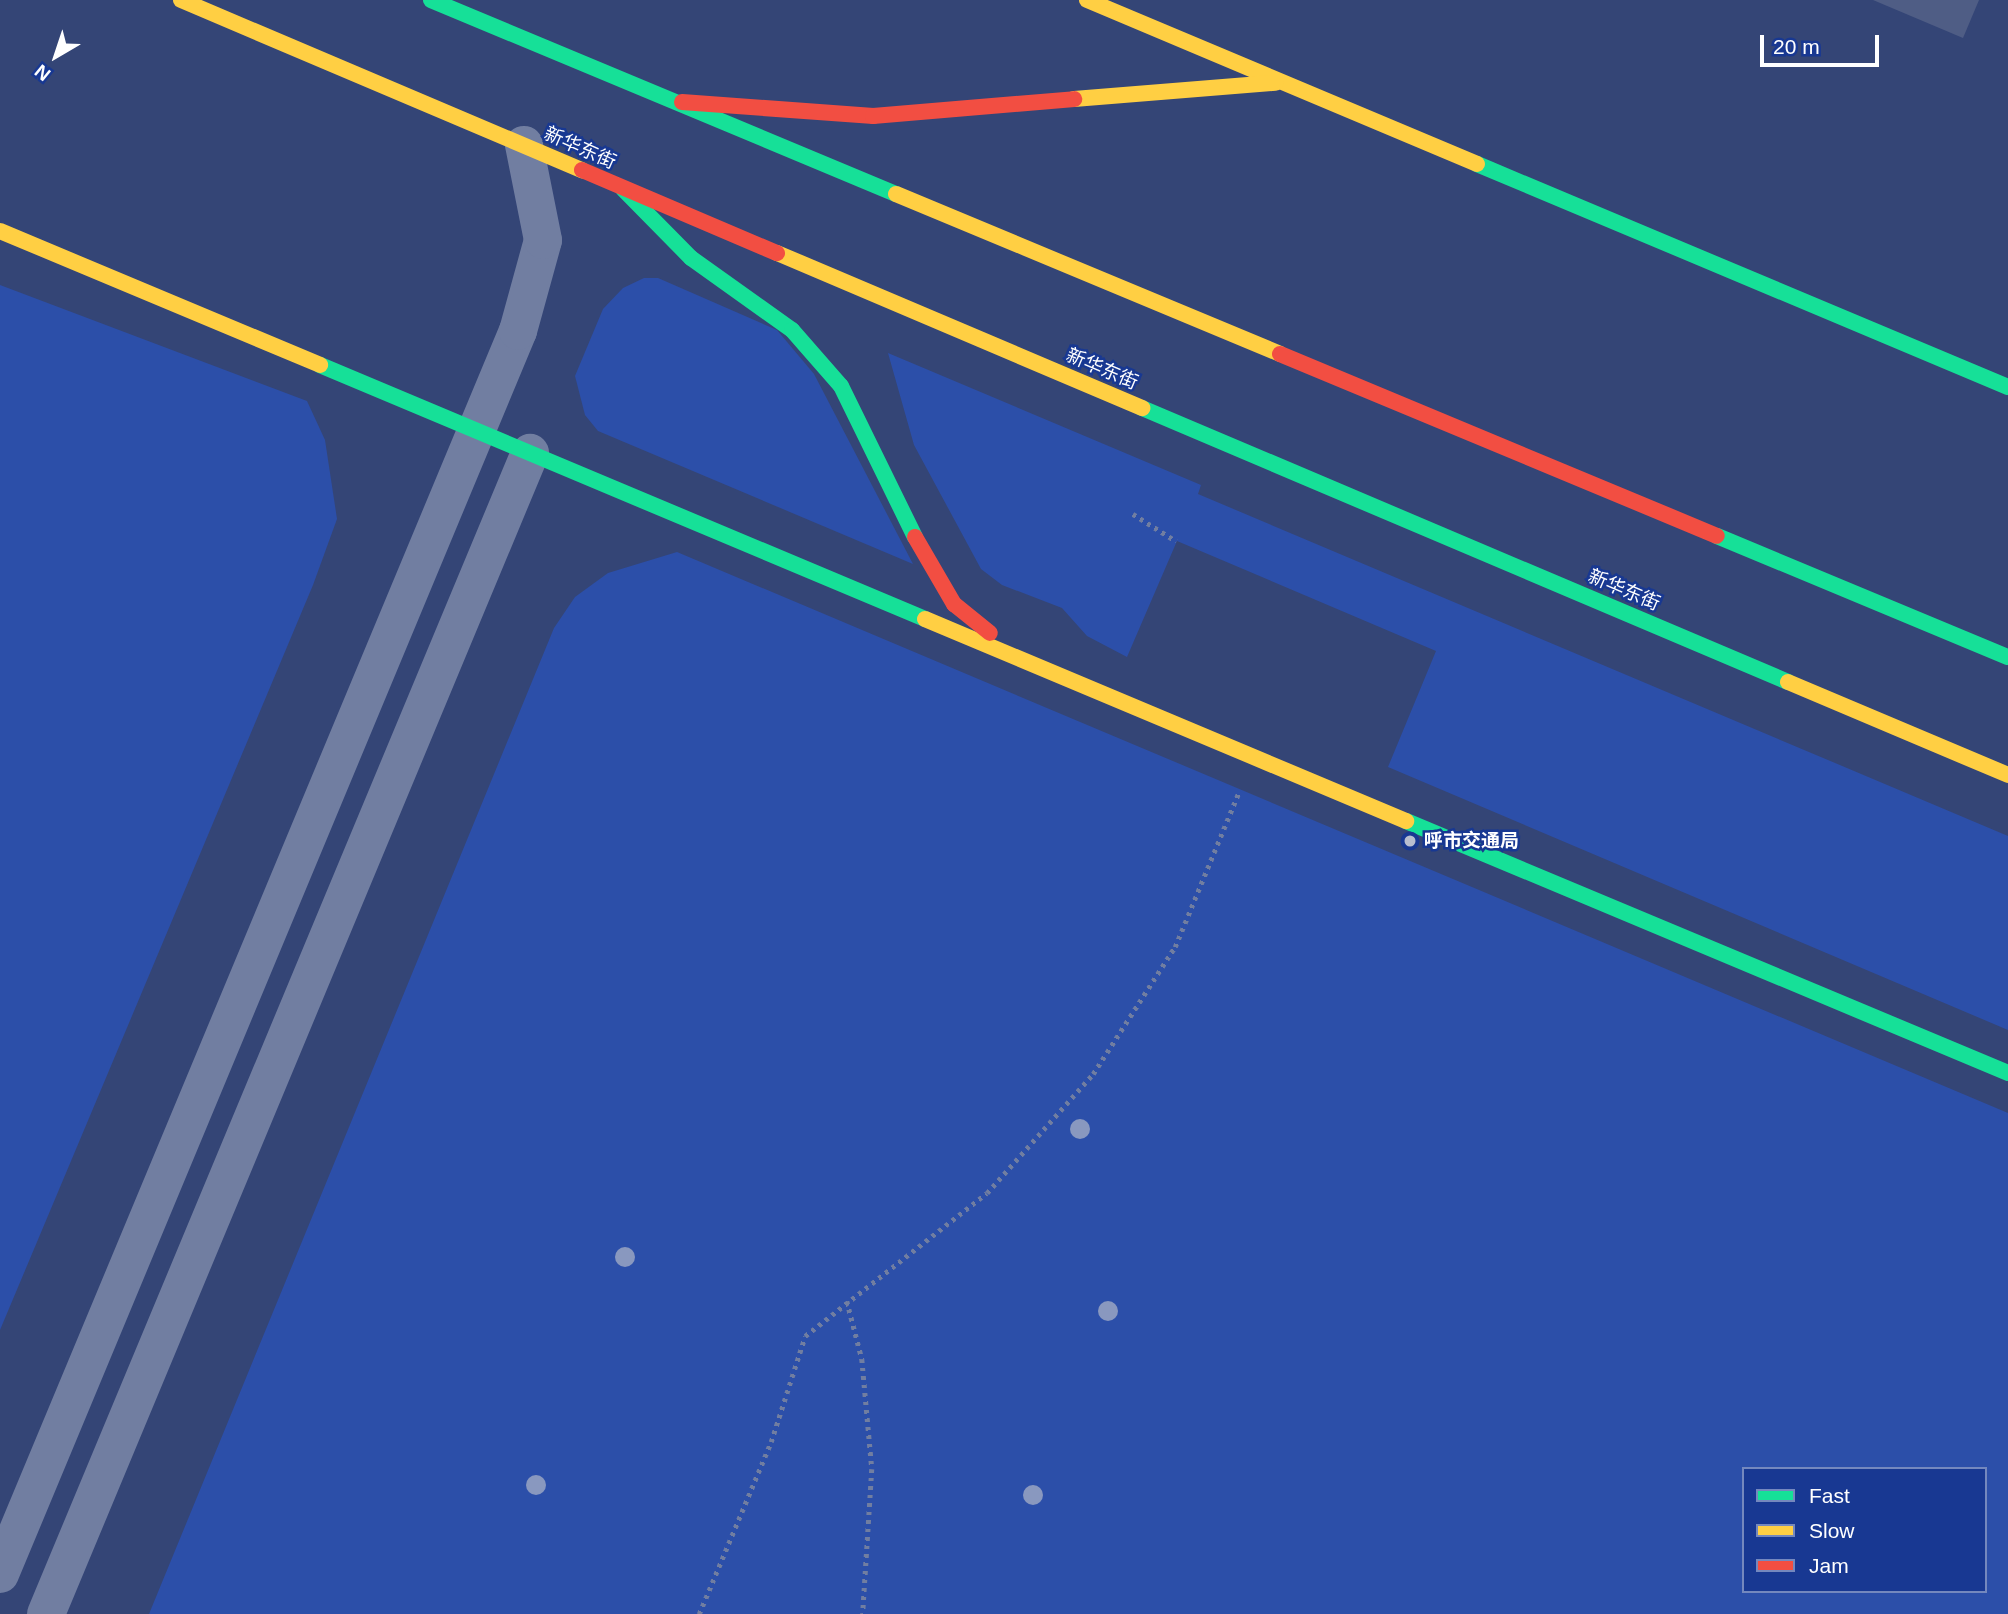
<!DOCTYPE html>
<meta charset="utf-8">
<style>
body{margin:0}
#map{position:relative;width:2008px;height:1614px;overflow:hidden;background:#344576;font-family:Arial,"Noto Sans SC",sans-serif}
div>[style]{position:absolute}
.green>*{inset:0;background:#2c4fa9}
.building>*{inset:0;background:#4f5d85}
.path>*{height:4.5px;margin-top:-2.25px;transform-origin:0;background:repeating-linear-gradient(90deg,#717ea1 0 3.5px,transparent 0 8.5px)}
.street>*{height:38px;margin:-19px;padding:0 19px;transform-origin:19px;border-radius:19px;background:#717ea1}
.fast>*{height:16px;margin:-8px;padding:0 8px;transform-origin:8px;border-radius:8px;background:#16e098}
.slow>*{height:16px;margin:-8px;padding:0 8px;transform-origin:8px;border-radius:8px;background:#ffcf43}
.jam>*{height:16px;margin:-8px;padding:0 8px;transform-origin:8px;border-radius:8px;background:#f24e42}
.trees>*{width:20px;height:20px;margin:-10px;border-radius:50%;background:#8998bf}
.dots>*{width:19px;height:19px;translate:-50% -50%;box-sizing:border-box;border:4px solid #183892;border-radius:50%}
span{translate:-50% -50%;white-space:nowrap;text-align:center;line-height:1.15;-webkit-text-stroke:5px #183892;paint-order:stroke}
.street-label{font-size:19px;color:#fff}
.poi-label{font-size:19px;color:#fff;font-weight:700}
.left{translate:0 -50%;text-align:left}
.legend{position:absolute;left:1742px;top:1467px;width:245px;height:126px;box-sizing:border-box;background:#183892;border:2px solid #7488be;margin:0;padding:9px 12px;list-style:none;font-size:21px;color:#fff}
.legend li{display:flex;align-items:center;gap:14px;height:35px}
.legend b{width:35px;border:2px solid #7488be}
.north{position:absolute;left:21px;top:21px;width:70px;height:70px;-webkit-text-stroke:5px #183892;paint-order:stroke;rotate:219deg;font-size:19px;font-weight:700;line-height:28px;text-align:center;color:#fff}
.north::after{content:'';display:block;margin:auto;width:24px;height:32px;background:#fff;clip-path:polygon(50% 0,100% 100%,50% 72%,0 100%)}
.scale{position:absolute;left:1760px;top:35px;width:119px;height:32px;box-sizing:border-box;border:4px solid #fff;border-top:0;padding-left:9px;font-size:21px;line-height:24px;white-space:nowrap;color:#fff;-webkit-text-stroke:5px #183892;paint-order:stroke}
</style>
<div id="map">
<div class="green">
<i style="clip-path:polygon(644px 278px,658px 278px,777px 330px,814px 374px,913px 564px,598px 431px,585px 415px,575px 376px,603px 309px,623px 288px)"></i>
<i style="clip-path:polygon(0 285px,307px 401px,325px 440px,337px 519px,313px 585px,0 1330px)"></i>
<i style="clip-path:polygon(888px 353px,1201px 485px,1198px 494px,2008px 836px,2008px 1030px,1388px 767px,1436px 651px,1177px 541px,1127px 657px,1087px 636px,1062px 608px,1002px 585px,981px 569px,914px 445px)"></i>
<i style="clip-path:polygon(evenodd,677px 552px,2008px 1113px,2008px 1614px,149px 1614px,554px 628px,575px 597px,608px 573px,677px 552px,1744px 1469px,1985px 1469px,1985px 1591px,1744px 1591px,1744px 1469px)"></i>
</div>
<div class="building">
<i style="clip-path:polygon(1873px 0,1979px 0,1963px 38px)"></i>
</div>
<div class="path">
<i style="left:1133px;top:514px;width:51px;rotate:32.1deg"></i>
<i style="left:847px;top:1301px;width:60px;rotate:75.5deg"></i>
<i style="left:862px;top:1359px;width:110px;rotate:84.8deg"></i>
<i style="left:872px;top:1469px;width:145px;rotate:93.6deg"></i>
<i style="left:699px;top:1614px;width:186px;rotate:-67.3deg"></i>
<i style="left:771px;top:1442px;width:111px;rotate:-72.2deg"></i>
<i style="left:805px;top:1336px;width:231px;rotate:-38.2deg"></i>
<i style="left:987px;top:1193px;width:159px;rotate:-48.3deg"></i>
<i style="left:1093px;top:1074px;width:151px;rotate:-57.2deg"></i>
<i style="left:1175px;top:947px;width:168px;rotate:-67.6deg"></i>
</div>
<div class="street">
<i style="left:0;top:1574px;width:1347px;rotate:-67.38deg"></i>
<i style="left:518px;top:331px;width:94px;rotate:-74.6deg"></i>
<i style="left:543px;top:240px;width:97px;rotate:-101.3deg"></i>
<i style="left:46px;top:1614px;width:1258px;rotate:-67.37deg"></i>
</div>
<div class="fast">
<i style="left:431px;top:0;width:504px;rotate:22.65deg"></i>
<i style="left:1477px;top:164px;width:576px;rotate:22.78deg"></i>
<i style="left:623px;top:189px;width:97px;rotate:45.4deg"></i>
<i style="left:691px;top:258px;width:124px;rotate:35.5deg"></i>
<i style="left:792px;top:330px;width:74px;rotate:48.8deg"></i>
<i style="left:841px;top:386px;width:168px;rotate:63.9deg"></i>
<i style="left:320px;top:365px;width:656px;rotate:22.77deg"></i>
<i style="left:1142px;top:408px;width:702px;rotate:22.98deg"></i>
<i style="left:1717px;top:536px;width:315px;rotate:22.6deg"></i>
<i style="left:1406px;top:821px;width:653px;rotate:22.71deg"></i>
</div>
<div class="slow">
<i style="left:181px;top:0;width:436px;rotate:23deg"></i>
<i style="left:1087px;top:0;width:423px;rotate:22.8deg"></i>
<i style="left:1074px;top:99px;width:202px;rotate:-4.6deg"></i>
<i style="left:896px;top:194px;width:416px;rotate:22.6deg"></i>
<i style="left:0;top:231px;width:347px;rotate:22.7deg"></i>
<i style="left:777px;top:253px;width:397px;rotate:23deg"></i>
<i style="left:925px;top:619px;width:522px;rotate:22.78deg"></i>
<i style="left:1788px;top:682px;width:239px;rotate:22.9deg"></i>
</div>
<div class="jam">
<i style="left:682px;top:102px;width:192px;rotate:4.2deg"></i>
<i style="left:873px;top:116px;width:202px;rotate:-4.8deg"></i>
<i style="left:582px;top:170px;width:212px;rotate:23.1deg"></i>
<i style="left:1280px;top:354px;width:473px;rotate:22.6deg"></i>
<i style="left:915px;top:537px;width:78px;rotate:59.8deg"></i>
<i style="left:954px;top:604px;width:46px;rotate:38.9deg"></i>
</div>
<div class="trees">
<i style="left:1080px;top:1129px"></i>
<i style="left:625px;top:1257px"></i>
<i style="left:1108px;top:1311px"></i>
<i style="left:536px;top:1485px"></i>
<i style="left:1033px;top:1495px"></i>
</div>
<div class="dots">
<i style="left:1410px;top:841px;background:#b8becf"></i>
</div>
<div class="street-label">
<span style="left:580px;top:148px;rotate:24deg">新华东街</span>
<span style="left:1102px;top:369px;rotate:23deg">新华东街</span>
<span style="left:1624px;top:590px;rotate:23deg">新华东街</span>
</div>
<div class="poi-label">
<span class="left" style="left:1424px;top:841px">呼市交通局</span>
</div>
<ul class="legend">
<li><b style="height:9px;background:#16e098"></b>Fast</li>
<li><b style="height:9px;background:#ffcf43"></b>Slow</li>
<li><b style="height:9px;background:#f24e42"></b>Jam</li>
</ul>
<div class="north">N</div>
<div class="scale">20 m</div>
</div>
